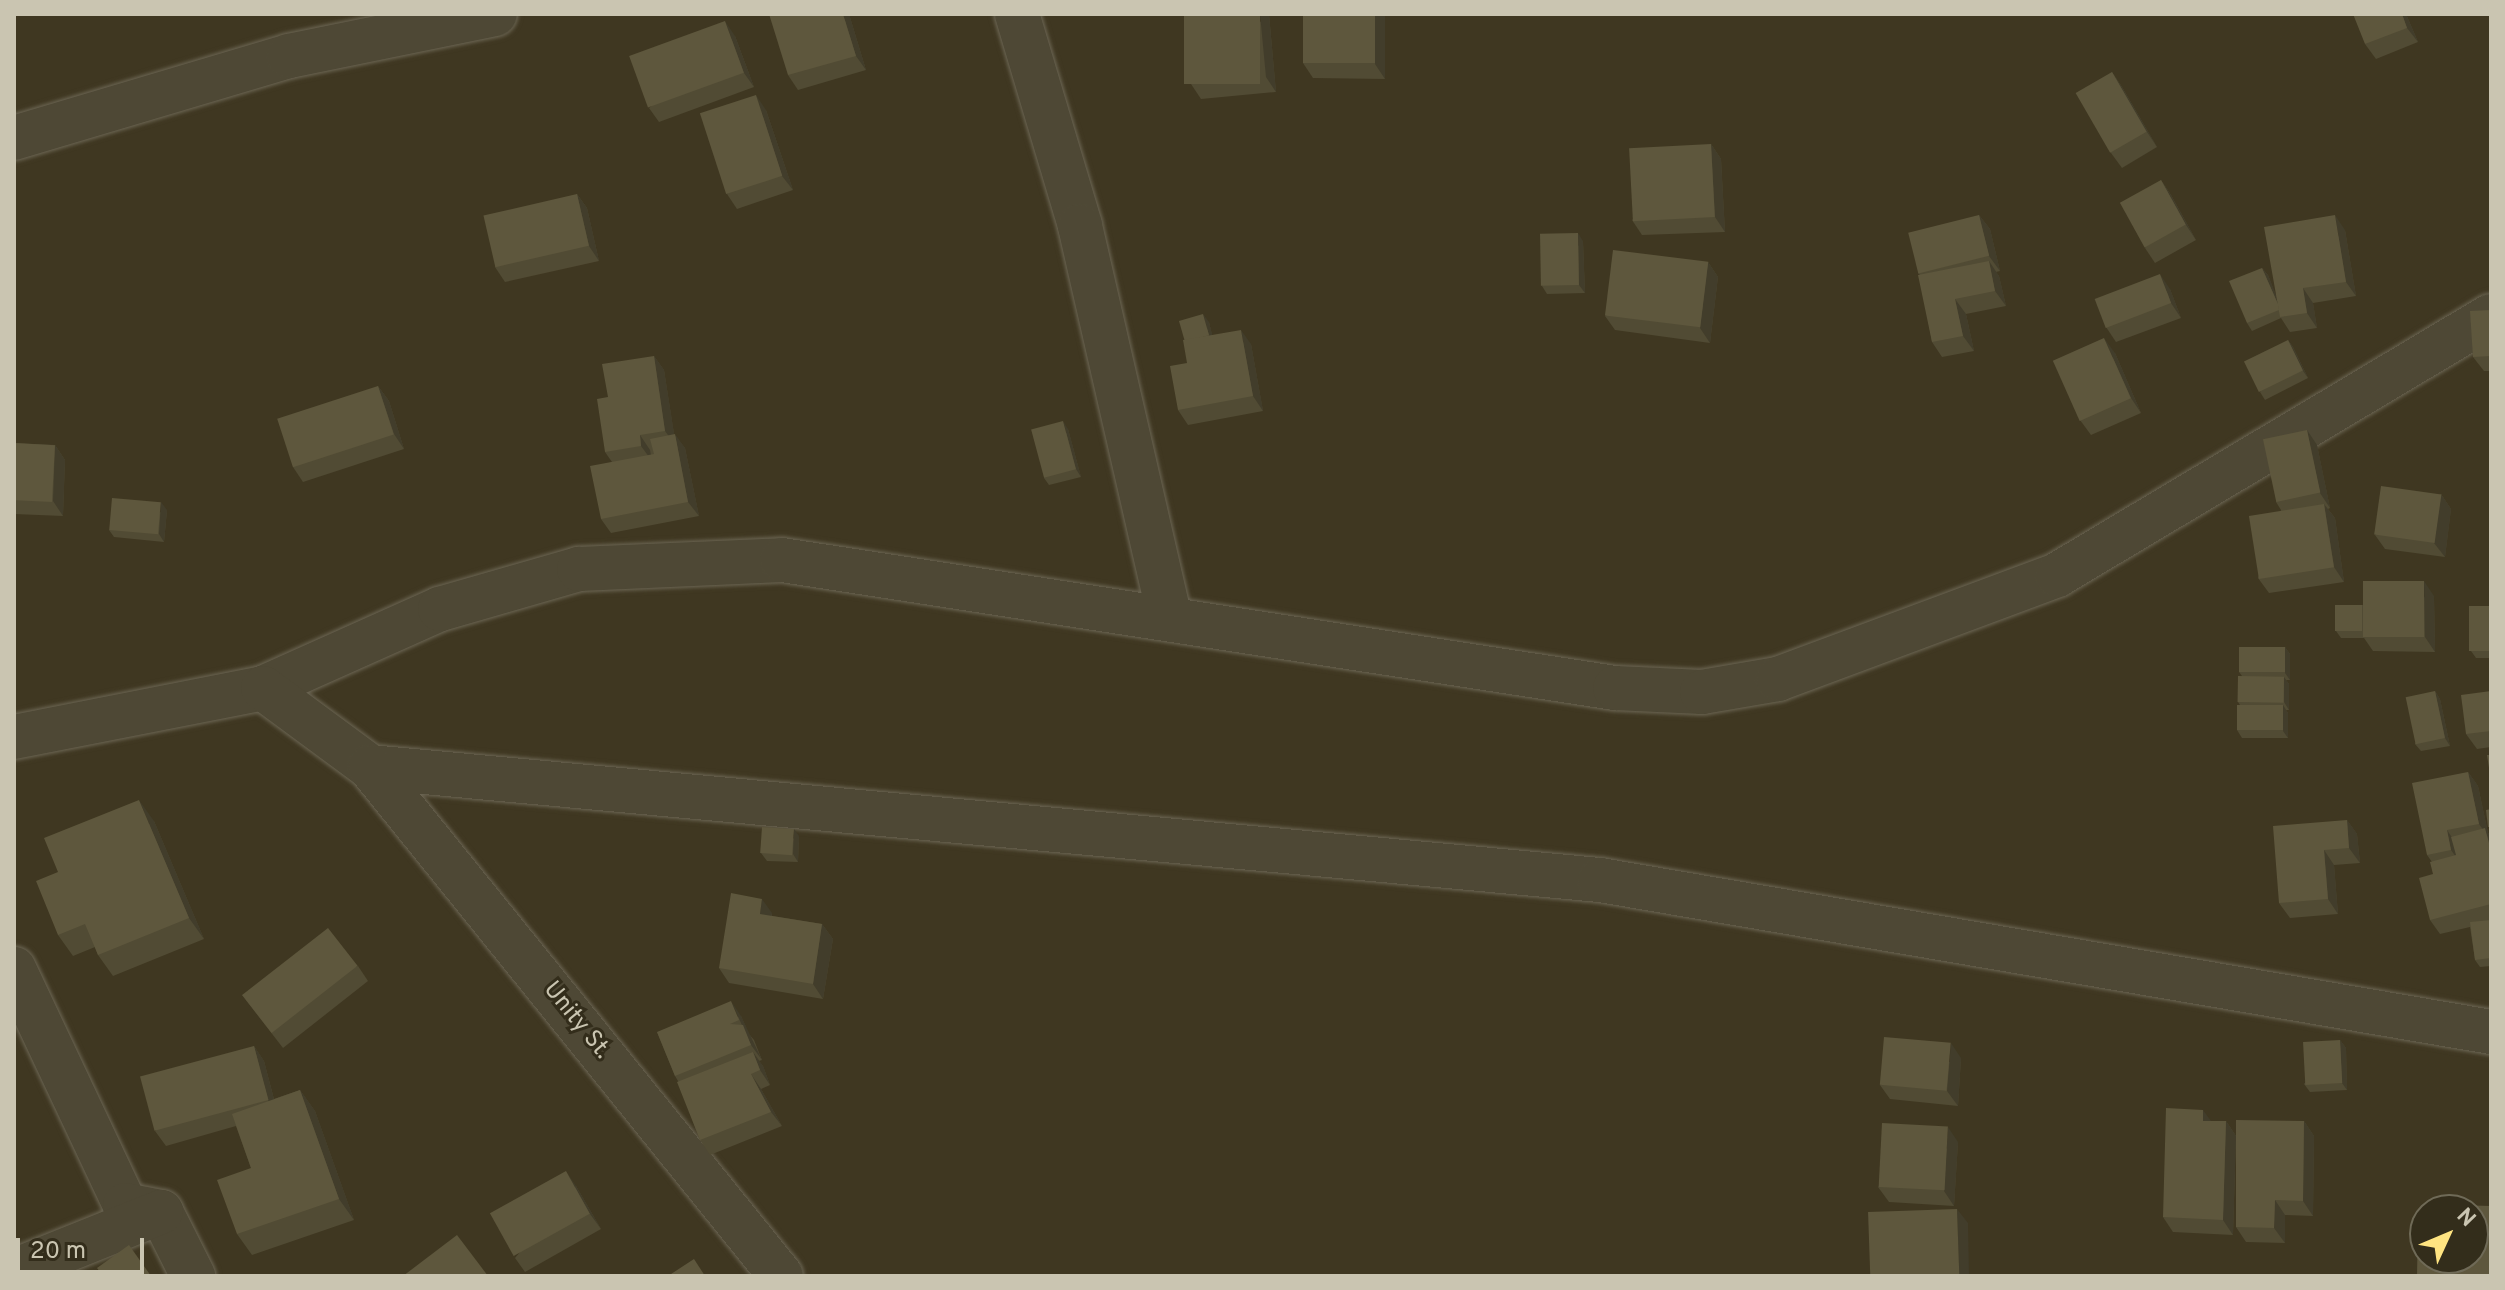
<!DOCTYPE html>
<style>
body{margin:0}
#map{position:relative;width:2505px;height:1290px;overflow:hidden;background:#3f3721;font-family:Overpass,sans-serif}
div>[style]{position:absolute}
.roads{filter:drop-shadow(0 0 2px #6c6654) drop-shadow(0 0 2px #6c6654)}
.minor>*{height:44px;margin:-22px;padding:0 22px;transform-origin:22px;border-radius:22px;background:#4e4835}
.wall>*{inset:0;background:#514b34}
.shaded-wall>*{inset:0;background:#423d2b}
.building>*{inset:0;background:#5e573d;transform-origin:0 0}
span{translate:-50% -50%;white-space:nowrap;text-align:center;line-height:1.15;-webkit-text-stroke:6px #332d1b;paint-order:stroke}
.street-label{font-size:24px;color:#cac5b1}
.frame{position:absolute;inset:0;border:16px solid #cac5b1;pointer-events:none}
.north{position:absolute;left:2409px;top:1194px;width:80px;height:80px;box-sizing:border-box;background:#332d1b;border:2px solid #6f6a57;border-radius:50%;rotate:46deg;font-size:22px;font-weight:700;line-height:32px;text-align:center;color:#cac5b1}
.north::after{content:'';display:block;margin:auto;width:28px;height:36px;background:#ffe481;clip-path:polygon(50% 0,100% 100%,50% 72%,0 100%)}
.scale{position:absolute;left:16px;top:1238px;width:128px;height:36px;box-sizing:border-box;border:4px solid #cac5b1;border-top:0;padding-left:10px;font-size:24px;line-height:28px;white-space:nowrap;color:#cac5b1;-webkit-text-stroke:6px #332d1b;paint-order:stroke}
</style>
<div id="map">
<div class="roads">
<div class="minor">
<i style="left:1017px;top:14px;width:221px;rotate:73.4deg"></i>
<i style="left:1080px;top:226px;width:400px;rotate:77.1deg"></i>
<i style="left:14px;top:138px;width:287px;rotate:-16.6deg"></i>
<i style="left:289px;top:56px;width:210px;rotate:-11.5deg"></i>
<i style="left:263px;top:688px;width:194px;rotate:-24.1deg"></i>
<i style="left:440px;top:609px;width:145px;rotate:-16.1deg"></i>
<i style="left:579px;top:569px;width:203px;rotate:-2.5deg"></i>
<i style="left:782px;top:560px;width:843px;rotate:8.74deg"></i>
<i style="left:1615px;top:688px;width:87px;rotate:2.6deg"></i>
<i style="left:1702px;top:692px;width:77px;rotate:-9.7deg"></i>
<i style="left:1778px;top:679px;width:298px;rotate:-20.4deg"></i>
<i style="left:2057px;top:575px;width:505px;rotate:-30.83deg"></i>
<i style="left:14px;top:737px;width:254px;rotate:-11.1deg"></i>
<i style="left:263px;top:688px;width:133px;rotate:36.4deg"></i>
<i style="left:370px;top:767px;width:1235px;rotate:5.25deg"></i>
<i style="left:1600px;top:880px;width:904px;rotate:9.68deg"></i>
<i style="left:370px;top:767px;width:654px;rotate:51.08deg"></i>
<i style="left:14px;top:969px;width:261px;rotate:64.8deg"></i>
<i style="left:125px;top:1205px;width:37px;rotate:11deg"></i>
<i style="left:161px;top:1212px;width:72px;rotate:63.4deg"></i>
<i style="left:14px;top:1271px;width:158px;rotate:-21.9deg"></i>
</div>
</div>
<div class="wall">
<i style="clip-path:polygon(849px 14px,866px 70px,798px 90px,788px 75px)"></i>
<i style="clip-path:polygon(1269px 14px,1276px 92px,1201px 99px,1191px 84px)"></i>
<i style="clip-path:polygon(1303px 14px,1385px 14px,1385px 79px,1313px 78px,1303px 63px)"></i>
<i style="clip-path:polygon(2406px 14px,2418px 42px,2376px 59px,2365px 44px)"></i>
<i style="clip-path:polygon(735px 36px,754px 87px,659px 122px,649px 108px)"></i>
<i style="clip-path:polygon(2112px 72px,2122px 87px,2157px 147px,2122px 168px,2111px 153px)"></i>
<i style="clip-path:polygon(766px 110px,793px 190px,737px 209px,727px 194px)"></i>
<i style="clip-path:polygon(1711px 144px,1721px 159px,1725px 232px,1642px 235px,1632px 220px)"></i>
<i style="clip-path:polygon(2161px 180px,2171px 195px,2196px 240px,2155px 263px,2145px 248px)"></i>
<i style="clip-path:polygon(577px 194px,587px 208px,599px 261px,505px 282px,495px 267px)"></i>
<i style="clip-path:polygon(1979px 215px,1990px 229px,2000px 271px,1996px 272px,1999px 276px,2006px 306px,1966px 314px,1974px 351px,1942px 357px,1932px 342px,1920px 275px,1918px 273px)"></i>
<i style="clip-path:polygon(2345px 230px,2356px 296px,2313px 303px,2317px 328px,2290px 332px,2281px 318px,2252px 331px,2247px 323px,2262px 268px,2268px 275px,2276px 296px)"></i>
<i style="clip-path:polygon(1583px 241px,1585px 293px,1547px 294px,1542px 286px)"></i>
<i style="clip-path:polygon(1708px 262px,1718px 277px,1710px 343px,1615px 330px,1605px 316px)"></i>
<i style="clip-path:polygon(2170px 289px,2181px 318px,2116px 342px,2106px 327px)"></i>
<i style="clip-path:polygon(2491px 310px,2491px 371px,2484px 371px,2473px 357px)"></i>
<i style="clip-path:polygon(1209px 322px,1212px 335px,1251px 344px,1263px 411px,1188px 425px,1178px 410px)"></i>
<i style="clip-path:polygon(2288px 340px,2293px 347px,2308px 378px,2265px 400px,2260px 392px)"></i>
<i style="clip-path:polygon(2115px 353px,2141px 413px,2091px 435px,2080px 420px)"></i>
<i style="clip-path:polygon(654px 356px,664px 370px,674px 434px,685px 448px,699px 516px,611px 533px,601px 519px,612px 462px,605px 452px,608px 397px)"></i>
<i style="clip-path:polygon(378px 386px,389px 401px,404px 449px,303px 482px,293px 467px)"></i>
<i style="clip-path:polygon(1068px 429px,1081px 477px,1049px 485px,1044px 478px)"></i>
<i style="clip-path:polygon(14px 443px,55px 445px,65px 460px,63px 516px,14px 514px)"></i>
<i style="clip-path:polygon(2317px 445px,2330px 508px,2328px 509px,2335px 518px,2344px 582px,2269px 593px,2258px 578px,2281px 510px,2276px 502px)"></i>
<i style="clip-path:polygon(2441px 494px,2451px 509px,2445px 557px,2385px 549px,2375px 535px)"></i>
<i style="clip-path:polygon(167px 510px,164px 542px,114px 537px,109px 530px)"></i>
<i style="clip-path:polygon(2434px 596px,2435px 652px,2373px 651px,2364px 638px,2341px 638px,2336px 631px,2362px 605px)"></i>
<i style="clip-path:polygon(2491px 606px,2491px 658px,2476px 658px,2471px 651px)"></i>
<i style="clip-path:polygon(2285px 647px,2290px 654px,2290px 680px,2286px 680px,2289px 684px,2289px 710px,2286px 710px,2288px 713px,2288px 738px,2242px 738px,2237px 730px,2240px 705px,2238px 702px,2242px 676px,2239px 672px)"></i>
<i style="clip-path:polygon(2435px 691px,2440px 699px,2450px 746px,2421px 751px,2415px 744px)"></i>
<i style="clip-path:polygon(2491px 691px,2491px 747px,2477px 749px,2466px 734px)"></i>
<i style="clip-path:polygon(2468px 772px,2478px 786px,2488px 833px,2491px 836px,2491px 966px,2480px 967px,2475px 960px,2470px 927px,2440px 934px,2430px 920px,2433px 874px,2432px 862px,2427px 855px)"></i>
<i style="clip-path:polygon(2347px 820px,2357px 834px,2360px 863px,2334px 865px,2338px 914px,2290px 918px,2279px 903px)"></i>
<i style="clip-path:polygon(154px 821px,204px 939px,113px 976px,98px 955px,95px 947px,73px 956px,58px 935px,58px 872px)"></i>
<i style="clip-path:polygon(799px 836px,798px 862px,767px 861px,761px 853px)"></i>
<i style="clip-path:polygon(772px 913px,772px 916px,822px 924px,833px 939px,823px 999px,729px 983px,719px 968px)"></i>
<i style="clip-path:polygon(358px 966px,368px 981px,283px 1048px,242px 995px)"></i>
<i style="clip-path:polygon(741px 1016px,749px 1034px,754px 1040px,762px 1060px,759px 1061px,763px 1066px,770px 1085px,761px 1089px,782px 1126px,710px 1155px,700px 1140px,678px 1081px,675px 1076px,657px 1032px)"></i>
<i style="clip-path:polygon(2340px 1040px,2346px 1048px,2347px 1090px,2310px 1092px,2304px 1084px)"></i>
<i style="clip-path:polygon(254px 1046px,264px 1061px,274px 1099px,300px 1090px,315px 1111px,354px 1220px,252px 1255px,237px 1234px,251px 1168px,236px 1126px,166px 1146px,155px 1131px)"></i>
<i style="clip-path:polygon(1961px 1058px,1958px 1106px,1890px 1099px,1880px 1085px)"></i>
<i style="clip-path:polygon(2211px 1121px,2226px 1121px,2236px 1136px,2233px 1235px,2173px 1232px,2163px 1217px)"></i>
<i style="clip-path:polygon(2304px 1121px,2314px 1136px,2313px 1216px,2285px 1215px,2285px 1243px,2246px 1242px,2236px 1227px)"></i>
<i style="clip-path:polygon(1958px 1142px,1954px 1206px,1889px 1202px,1878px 1187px)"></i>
<i style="clip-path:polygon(576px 1186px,601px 1229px,525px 1272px,515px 1258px)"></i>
</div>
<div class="shaded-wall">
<i style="clip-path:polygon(843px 14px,849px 14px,866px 70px,856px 56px)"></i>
<i style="clip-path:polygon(1260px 14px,1269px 14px,1276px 92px,1266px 77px)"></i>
<i style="clip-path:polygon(1375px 14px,1385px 14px,1385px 79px,1375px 64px)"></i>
<i style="clip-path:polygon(2402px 14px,2406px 14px,2418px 42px,2407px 28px)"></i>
<i style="clip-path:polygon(725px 21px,735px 36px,754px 87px,744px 73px)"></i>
<i style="clip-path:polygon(2112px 72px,2122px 87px,2157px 147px,2147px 132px)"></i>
<i style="clip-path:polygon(756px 95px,766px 110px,793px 190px,782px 176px)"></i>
<i style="clip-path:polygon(1711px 144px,1721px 159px,1725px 232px,1715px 217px)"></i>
<i style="clip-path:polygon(2161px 180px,2171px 195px,2196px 240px,2186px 225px)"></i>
<i style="clip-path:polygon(577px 194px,587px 208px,599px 261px,589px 246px)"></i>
<i style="clip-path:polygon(1979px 215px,1990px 229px,2000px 271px,1989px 256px)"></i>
<i style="clip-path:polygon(2335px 215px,2345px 230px,2356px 296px,2346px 282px)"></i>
<i style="clip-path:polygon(1578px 233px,1583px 241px,1585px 293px,1579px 285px)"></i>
<i style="clip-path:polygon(1989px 261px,1999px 276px,2006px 306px,1995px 291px)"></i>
<i style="clip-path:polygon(1708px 262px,1718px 277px,1710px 343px,1700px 328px)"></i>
<i style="clip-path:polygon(2262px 268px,2268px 275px,2285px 317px,2280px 309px)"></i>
<i style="clip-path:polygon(2160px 274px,2170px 289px,2181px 318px,2171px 303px)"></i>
<i style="clip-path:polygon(2303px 288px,2313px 303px,2317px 328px,2307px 313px)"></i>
<i style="clip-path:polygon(1955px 299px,1966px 314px,1974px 351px,1963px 336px)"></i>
<i style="clip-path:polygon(1203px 314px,1209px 322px,1215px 346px,1210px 339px)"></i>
<i style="clip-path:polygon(1241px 330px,1251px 344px,1263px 411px,1253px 396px)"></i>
<i style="clip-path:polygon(2104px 338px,2115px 353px,2141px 413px,2131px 398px)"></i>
<i style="clip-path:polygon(2288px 340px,2293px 347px,2308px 378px,2303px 371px)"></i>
<i style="clip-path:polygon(654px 356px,664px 370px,676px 446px,665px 431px)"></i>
<i style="clip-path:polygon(378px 386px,389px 401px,404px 449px,394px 434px)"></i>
<i style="clip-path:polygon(1063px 421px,1068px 429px,1081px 477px,1076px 469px)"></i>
<i style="clip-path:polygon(2307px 430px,2317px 445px,2330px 508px,2320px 493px)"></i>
<i style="clip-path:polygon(675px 434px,685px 448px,699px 516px,688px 502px)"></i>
<i style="clip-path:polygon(640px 435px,650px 450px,652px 461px,641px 446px)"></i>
<i style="clip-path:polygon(55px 445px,65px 460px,63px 516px,53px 501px)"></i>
<i style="clip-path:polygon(2441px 494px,2451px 509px,2445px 557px,2434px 543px)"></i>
<i style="clip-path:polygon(161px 502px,167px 510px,164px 542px,159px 534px)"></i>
<i style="clip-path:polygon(2324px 504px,2335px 518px,2344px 582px,2334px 567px)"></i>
<i style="clip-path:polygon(2424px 581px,2434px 596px,2435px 652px,2425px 637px)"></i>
<i style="clip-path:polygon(2285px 647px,2290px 654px,2290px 680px,2285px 673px)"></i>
<i style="clip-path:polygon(2284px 677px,2289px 684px,2289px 710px,2284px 702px)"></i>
<i style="clip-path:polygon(2435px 691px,2440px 699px,2450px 746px,2445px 738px)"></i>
<i style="clip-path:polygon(2283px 705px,2288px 713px,2288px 738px,2283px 731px)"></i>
<i style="clip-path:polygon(2468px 772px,2478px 786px,2488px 833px,2491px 836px,2491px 850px,2487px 835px,2479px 824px)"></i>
<i style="clip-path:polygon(139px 800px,154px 821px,204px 939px,189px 918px)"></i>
<i style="clip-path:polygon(2347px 820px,2357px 834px,2360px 863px,2349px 848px)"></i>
<i style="clip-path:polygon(794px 829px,799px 836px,798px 862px,793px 854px)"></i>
<i style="clip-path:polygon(2447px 830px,2457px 845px,2461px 864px,2451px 850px)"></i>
<i style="clip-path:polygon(2324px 850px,2334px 865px,2338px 914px,2328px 899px)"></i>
<i style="clip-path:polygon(762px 899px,772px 913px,770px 928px,760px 914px)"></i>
<i style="clip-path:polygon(822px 924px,833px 939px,823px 999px,813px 984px)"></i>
<i style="clip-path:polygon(731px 1001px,741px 1016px,762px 1060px,751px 1045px)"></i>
<i style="clip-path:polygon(2340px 1040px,2346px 1048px,2347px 1090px,2342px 1083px)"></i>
<i style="clip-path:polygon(1951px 1043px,1961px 1058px,1958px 1106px,1947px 1091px)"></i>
<i style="clip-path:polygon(254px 1046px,264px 1061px,278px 1115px,268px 1100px)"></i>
<i style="clip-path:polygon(753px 1052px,763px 1066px,770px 1085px,760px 1070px)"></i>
<i style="clip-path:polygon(751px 1074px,761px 1089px,782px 1126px,771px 1112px)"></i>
<i style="clip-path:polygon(300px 1090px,315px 1111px,354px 1220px,339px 1199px)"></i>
<i style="clip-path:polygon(2203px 1110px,2214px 1125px,2203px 1121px)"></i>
<i style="clip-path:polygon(2226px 1121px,2236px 1136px,2233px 1235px,2223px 1220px)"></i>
<i style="clip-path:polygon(2304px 1121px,2314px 1136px,2313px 1216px,2303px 1201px)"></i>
<i style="clip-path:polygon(1948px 1127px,1958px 1142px,1954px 1206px,1944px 1191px)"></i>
<i style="clip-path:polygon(566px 1171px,576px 1186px,601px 1229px,590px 1214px)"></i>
<i style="clip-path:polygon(2275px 1200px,2285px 1215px,2285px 1243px,2274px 1228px)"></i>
<i style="clip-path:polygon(1957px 1209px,1968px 1223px,1969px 1276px,1959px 1276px)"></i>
</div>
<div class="building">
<i style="clip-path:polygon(769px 14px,843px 14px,856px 56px,788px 75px)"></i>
<i style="left:1184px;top:14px;width:76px;height:70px"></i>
<i style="left:1303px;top:14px;width:72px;height:49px"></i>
<i style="clip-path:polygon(2353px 14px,2402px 14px,2407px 28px,2365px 44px)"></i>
<i style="left:725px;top:21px;width:55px;height:102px;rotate:70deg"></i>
<i style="left:2112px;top:72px;width:69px;height:42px;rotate:60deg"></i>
<i style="left:756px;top:95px;width:85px;height:59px;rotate:72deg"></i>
<i style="left:1711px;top:144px;width:73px;height:82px;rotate:87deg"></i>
<i style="left:2161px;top:180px;width:51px;height:47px;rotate:61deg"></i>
<i style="left:577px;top:194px;width:53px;height:96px;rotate:77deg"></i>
<i style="left:1979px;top:215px;width:42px;height:73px;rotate:76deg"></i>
<i style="clip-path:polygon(2335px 215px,2346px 282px,2303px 288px,2307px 313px,2280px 317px,2264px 227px)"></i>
<i style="left:1578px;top:233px;width:52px;height:38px;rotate:89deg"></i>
<i style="left:1613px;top:250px;width:96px;height:66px;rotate:7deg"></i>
<i style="clip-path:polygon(1989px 261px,1995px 291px,1955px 299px,1963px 336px,1932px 342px,1918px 275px)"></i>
<i style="clip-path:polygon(2262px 268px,2278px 304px,2279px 310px,2247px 323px,2229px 281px)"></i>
<i style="left:2160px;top:274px;width:31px;height:70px;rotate:69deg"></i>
<i style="clip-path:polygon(2491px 310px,2491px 356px,2473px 357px,2470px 311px)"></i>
<i style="left:1203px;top:314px;width:22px;height:25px;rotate:74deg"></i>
<i style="clip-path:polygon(1241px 330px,1253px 396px,1178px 410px,1170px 366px,1187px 363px,1183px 340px)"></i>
<i style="left:2104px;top:338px;width:66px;height:56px;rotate:66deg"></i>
<i style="left:2288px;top:340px;width:34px;height:49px;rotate:64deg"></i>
<i style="clip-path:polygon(654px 356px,665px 431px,640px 435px,641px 446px,605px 452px,597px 399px,608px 397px,602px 364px)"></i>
<i style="left:378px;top:386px;width:51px;height:106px;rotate:72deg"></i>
<i style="left:1063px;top:421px;width:50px;height:33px;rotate:75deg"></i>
<i style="left:2307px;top:430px;width:64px;height:45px;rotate:78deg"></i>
<i style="clip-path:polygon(675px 434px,688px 502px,601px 519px,590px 466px,654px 454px,650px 439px)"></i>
<i style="left:14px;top:443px;width:41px;height:57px;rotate:3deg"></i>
<i style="left:2381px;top:486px;width:61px;height:49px;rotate:8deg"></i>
<i style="left:112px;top:498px;width:49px;height:32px;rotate:5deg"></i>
<i style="left:2324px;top:504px;width:64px;height:76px;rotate:81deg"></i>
<i style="left:2363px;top:581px;width:61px;height:56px"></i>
<i style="left:2335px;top:605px;width:27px;height:26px"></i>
<i style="left:2491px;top:606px;width:45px;height:22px;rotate:90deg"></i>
<i style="left:2239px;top:647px;width:46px;height:25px"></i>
<i style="left:2238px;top:676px;width:46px;height:26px;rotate:1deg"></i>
<i style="left:2435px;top:691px;width:48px;height:30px;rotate:78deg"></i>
<i style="clip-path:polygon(2491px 691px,2491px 731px,2466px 734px,2461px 695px)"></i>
<i style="left:2237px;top:705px;width:46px;height:25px"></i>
<i style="clip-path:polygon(2487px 755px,2491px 755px,2491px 781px)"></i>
<i style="clip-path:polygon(2468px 772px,2479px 824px,2447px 830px,2451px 850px,2427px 855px,2412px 783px)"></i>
<i style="clip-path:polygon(139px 800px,189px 918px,98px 955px,85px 924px,58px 935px,36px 881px,58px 872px,44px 838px)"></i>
<i style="clip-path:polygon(2491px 809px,2491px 827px,2488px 827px,2486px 810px)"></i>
<i style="clip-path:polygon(2347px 820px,2349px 848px,2324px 850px,2328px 899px,2279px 903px,2273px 826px)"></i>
<i style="left:762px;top:827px;width:32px;height:26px;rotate:4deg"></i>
<i style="clip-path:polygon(2485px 828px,2491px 851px,2491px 904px,2430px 920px,2419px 878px,2433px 874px,2430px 862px,2456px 855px,2451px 837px)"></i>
<i style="clip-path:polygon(731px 893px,762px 899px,760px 914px,822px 924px,813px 984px,719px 968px)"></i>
<i style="clip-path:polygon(2491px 920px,2491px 958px,2475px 960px,2470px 922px)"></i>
<i style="left:328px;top:928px;width:48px;height:109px;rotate:52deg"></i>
<i style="clip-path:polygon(731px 1001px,739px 1020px,730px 1024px,743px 1025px,751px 1045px,675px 1076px,657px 1032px)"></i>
<i style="left:1884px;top:1037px;width:67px;height:48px;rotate:5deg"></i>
<i style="left:2340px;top:1040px;width:43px;height:37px;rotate:87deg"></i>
<i style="left:254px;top:1046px;width:56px;height:118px;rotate:75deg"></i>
<i style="clip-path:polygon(753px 1052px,760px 1070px,751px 1074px,771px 1112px,700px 1140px,677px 1082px)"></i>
<i style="clip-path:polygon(300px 1090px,339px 1199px,237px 1234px,217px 1180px,251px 1168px,232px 1114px)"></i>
<i style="clip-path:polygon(2166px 1108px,2203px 1110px,2203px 1121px,2226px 1121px,2223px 1220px,2163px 1217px)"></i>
<i style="clip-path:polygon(2236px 1120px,2304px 1121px,2303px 1201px,2275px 1200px,2274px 1228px,2236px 1227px)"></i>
<i style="left:1882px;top:1123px;width:66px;height:64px;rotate:3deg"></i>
<i style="left:566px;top:1171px;width:49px;height:87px;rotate:61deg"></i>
<i style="clip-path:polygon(2456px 1205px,2491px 1206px,2491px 1276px,2417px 1276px,2418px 1222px,2425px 1222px,2425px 1258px,2473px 1258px,2473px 1210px,2456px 1210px)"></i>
<i style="left:1957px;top:1209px;width:67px;height:89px;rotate:88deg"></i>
<i style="clip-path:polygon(457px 1235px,488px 1276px,403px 1276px)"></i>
<i style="clip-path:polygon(129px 1245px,151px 1276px,103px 1276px,97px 1268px)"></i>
<i style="clip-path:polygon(694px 1259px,705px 1276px,668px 1276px)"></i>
</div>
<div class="street-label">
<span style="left:576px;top:1021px;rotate:51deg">Unity St.</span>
</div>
<div class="frame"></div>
<div class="north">N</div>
<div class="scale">20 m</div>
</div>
